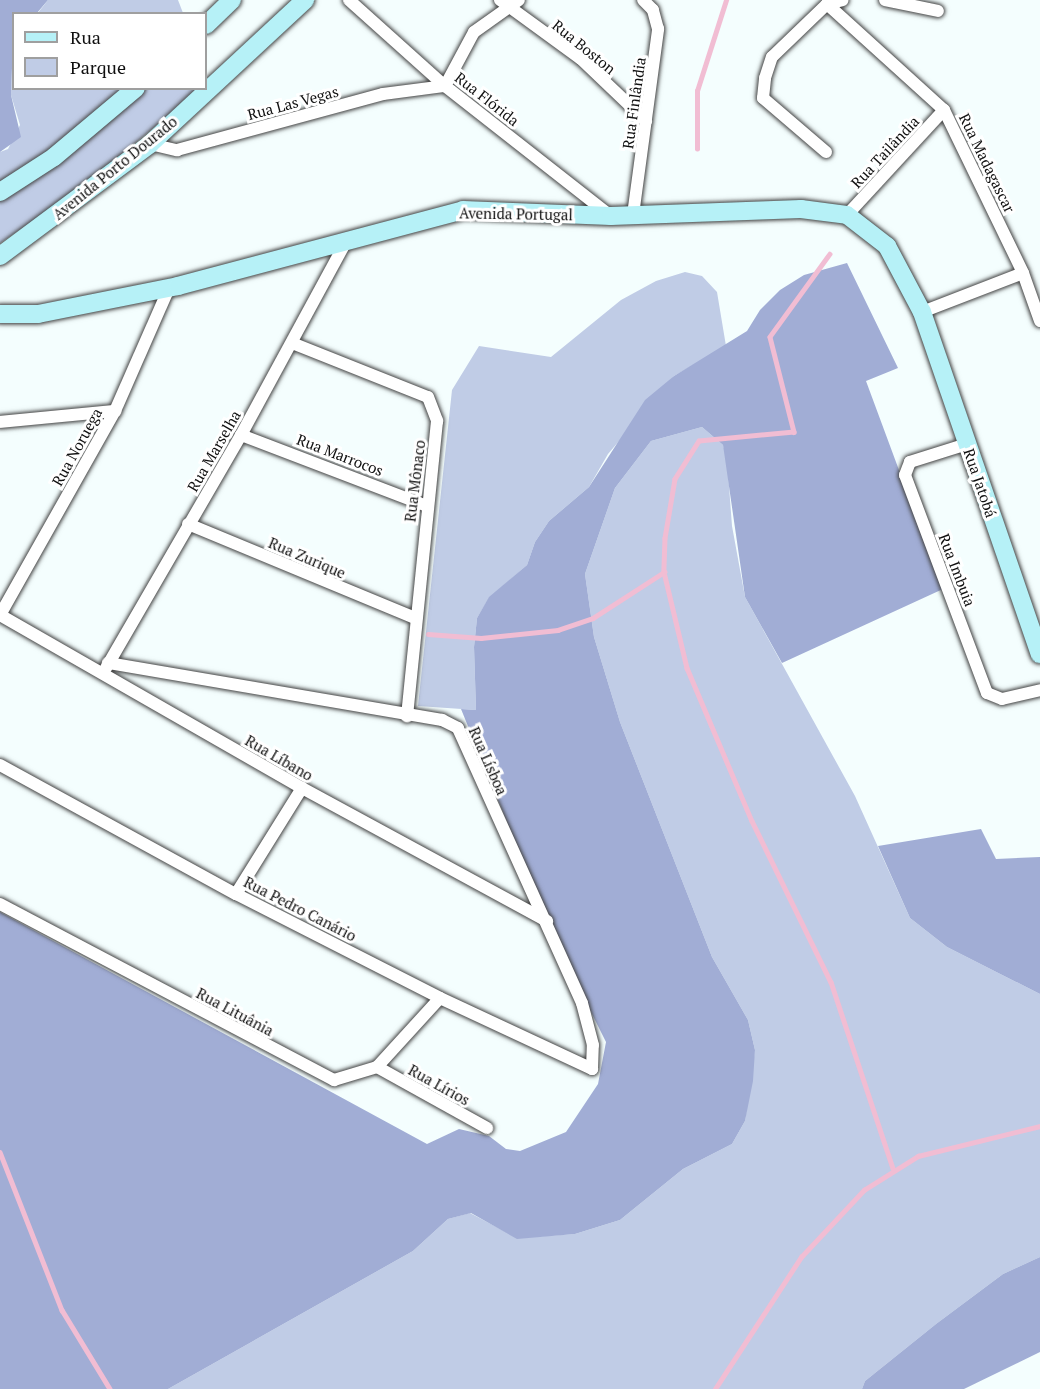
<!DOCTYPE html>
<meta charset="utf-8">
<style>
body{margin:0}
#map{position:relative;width:1040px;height:1389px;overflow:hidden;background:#f4fefe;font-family:"PT Serif",serif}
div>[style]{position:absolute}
.green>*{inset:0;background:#c0cce6}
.forest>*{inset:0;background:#a1add5}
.stream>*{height:4.5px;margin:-2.25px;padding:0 2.25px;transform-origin:2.25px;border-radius:2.25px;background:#f1bdd3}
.roads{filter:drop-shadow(0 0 2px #434343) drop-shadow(0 0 2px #434343)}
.street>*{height:12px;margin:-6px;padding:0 6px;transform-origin:6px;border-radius:6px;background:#fff}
.secondary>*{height:18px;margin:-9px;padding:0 9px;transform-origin:9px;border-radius:9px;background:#b6f1f7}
span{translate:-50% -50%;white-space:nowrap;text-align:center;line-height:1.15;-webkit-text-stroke:6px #fff;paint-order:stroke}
.street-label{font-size:15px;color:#101010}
.legend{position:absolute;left:12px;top:12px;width:195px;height:78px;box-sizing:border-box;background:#fff;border:2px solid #9f9f9f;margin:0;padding:8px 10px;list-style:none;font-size:18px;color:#101010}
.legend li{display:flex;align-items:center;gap:12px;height:30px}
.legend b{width:30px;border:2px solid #9f9f9f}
</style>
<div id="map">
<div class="green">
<i style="clip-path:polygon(48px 0,178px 0,183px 13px,37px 14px)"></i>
<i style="clip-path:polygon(13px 45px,14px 88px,200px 89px,76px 192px,0 243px,0 152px,8px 149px,20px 125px,11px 95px)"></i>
<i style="clip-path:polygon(685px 272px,702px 276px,717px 292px,726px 346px,674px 376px,608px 454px,589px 487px,549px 521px,535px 542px,527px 565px,489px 598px,477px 618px,474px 647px,476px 710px,418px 706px,452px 390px,479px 346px,551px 357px,621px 300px,656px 281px)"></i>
<i style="clip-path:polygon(702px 427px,723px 445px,727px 459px,732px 526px,745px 597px,855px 796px,910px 918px,947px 947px,1040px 994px,1040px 1257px,1003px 1274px,936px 1324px,865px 1381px,862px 1389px,168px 1389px,413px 1251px,448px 1219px,470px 1213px,517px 1238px,575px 1234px,620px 1220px,683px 1169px,732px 1144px,745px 1121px,755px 1050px,748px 1020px,712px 957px,620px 722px,594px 637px,585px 574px,615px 488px,651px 441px)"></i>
</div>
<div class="forest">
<i style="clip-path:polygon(0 0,48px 0,37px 13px,14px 14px,11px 95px,21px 137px,0 152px)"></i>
<i style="clip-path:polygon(847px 263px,898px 368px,866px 381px,943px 589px,782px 663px,745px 597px,723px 445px,702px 427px,651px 441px,615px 488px,585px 574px,594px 637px,620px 722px,712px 957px,748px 1020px,755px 1050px,753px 1081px,745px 1121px,732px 1144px,683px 1169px,620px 1220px,575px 1234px,517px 1239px,471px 1213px,448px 1219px,413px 1251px,168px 1389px,0 1389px,0 912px,427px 1144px,459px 1129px,489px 1136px,506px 1149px,520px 1151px,566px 1132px,598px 1084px,606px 1042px,555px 940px,461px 709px,476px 710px,474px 647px,477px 618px,489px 597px,527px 565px,535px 542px,549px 521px,589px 487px,645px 400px,674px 376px,747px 331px,760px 310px,780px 290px,804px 275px)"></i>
<i style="clip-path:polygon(981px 829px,996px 859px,1040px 857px,1040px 994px,947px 947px,910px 918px,878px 846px)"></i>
<i style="clip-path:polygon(1040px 1257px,1040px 1352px,964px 1389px,862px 1389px,865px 1381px,936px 1324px,1003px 1274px)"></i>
</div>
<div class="stream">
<i style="left:697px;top:149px;width:58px;rotate:-90deg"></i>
<i style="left:697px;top:91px;width:96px;rotate:-72.3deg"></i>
<i style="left:830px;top:254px;width:102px;rotate:125.9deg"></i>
<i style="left:770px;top:337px;width:98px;rotate:75.8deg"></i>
<i style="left:794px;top:432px;width:95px;rotate:174.6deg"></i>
<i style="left:699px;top:441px;width:45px;rotate:122.3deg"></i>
<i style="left:675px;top:479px;width:60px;rotate:99.6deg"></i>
<i style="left:665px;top:538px;width:34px;rotate:92deg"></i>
<i style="left:664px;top:572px;width:99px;rotate:76.5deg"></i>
<i style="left:687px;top:668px;width:166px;rotate:67deg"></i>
<i style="left:752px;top:821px;width:179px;rotate:63.9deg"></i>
<i style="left:831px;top:982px;width:196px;rotate:71.6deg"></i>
<i style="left:428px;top:634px;width:53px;rotate:4.3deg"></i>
<i style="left:481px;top:638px;width:77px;rotate:-5.9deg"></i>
<i style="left:558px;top:630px;width:37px;rotate:-19deg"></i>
<i style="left:593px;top:618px;width:85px;rotate:-32.9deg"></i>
<i style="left:0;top:1152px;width:170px;rotate:68.6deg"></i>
<i style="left:62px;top:1310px;width:92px;rotate:58.7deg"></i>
<i style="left:715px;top:1389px;width:158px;rotate:-56.9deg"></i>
<i style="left:801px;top:1257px;width:92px;rotate:-46.8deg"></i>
<i style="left:864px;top:1190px;width:64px;rotate:-32.2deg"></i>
<i style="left:918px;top:1156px;width:126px;rotate:-13.8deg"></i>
</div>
<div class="roads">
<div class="street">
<i style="left:349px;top:0;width:129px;rotate:41.9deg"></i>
<i style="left:445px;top:86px;width:211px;rotate:38.1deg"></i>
<i style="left:500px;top:0;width:100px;rotate:36.1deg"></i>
<i style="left:581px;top:59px;width:90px;rotate:43.6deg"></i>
<i style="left:885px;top:0;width:54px;rotate:11.7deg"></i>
<i style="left:827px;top:4px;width:158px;rotate:42.2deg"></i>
<i style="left:944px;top:110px;width:181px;rotate:64.1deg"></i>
<i style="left:1023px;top:273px;width:51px;rotate:70.5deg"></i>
<i style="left:150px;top:144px;width:28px;rotate:13deg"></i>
<i style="left:177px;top:150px;width:213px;rotate:-15.2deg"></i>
<i style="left:383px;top:94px;width:63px;rotate:-7.4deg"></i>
<i style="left:445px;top:86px;width:61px;rotate:-61.8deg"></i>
<i style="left:474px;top:32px;width:55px;rotate:-35.4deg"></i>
<i style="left:826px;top:152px;width:83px;rotate:-139.4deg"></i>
<i style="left:763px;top:98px;width:20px;rotate:-84deg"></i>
<i style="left:765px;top:78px;width:22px;rotate:-72deg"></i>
<i style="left:772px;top:57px;width:76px;rotate:-43.9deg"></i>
<i style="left:827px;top:4px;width:16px;rotate:-14deg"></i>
<i style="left:633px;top:215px;width:188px;rotate:-82.3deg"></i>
<i style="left:658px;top:29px;width:20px;rotate:-105deg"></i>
<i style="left:653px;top:10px;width:14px;rotate:-135deg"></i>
<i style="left:847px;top:215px;width:143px;rotate:-47.3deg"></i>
<i style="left:922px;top:312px;width:108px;rotate:-21.1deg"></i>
<i style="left:292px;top:343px;width:146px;rotate:21.7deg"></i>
<i style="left:428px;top:397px;width:26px;rotate:69deg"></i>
<i style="left:437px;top:421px;width:297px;rotate:95.8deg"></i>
<i style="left:0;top:422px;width:116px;rotate:-5.5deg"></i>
<i style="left:241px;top:435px;width:199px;rotate:20.9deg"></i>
<i style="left:967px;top:444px;width:60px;rotate:162.5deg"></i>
<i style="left:910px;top:462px;width:14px;rotate:111deg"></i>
<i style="left:905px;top:475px;width:233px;rotate:69.4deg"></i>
<i style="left:987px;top:693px;width:16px;rotate:22deg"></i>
<i style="left:1002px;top:699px;width:39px;rotate:-13deg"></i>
<i style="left:188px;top:524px;width:246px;rotate:22.5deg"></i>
<i style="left:0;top:615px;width:348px;rotate:29.8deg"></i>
<i style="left:302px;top:788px;width:279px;rotate:28.5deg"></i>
<i style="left:0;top:615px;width:234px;rotate:-60.6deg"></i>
<i style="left:115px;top:411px;width:134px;rotate:-66.3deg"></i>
<i style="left:106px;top:668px;width:269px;rotate:-59.9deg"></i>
<i style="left:241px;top:435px;width:222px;rotate:-61.5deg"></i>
<i style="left:0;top:765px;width:269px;rotate:28.7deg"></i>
<i style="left:236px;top:894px;width:229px;rotate:27deg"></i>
<i style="left:440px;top:998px;width:168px;rotate:25deg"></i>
<i style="left:592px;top:1069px;width:24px;rotate:-88deg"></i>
<i style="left:593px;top:1045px;width:43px;rotate:-104.7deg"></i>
<i style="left:582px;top:1003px;width:302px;rotate:-114.3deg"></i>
<i style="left:458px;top:728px;width:18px;rotate:-153deg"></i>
<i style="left:442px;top:720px;width:339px;rotate:-170.3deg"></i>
<i style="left:236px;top:894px;width:125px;rotate:-58.1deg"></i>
<i style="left:0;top:904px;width:378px;rotate:27.8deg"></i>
<i style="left:334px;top:1080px;width:45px;rotate:-16.8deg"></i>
<i style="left:377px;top:1067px;width:93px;rotate:-47.6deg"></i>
<i style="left:377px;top:1067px;width:126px;rotate:29deg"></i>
</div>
<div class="secondary">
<i style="left:206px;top:25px;width:36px;rotate:-44deg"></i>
<i style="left:0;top:192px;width:64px;rotate:-32.9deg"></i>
<i style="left:54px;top:157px;width:107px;rotate:-40.1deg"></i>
<i style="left:0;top:256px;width:187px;rotate:-36.7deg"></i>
<i style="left:150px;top:144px;width:212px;rotate:-42.9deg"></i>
<i style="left:0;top:314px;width:38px"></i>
<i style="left:38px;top:314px;width:143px;rotate:-11.3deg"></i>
<i style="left:178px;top:286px;width:295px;rotate:-14.9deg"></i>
<i style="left:463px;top:210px;width:148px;rotate:2.3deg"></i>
<i style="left:611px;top:216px;width:190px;rotate:-2.1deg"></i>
<i style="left:801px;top:209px;width:46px;rotate:7.4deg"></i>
<i style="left:847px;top:215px;width:51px;rotate:37.8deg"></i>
<i style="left:887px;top:246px;width:75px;rotate:62.1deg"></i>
<i style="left:922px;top:312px;width:362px;rotate:71deg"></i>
</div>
</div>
<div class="street-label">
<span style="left:584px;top:47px;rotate:39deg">Rua Boston</span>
<span style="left:487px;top:99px;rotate:38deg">Rua Flórida</span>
<span style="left:293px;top:103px;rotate:-15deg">Rua Las Vegas</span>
<span style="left:634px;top:103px;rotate:-82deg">Rua Finlândia</span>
<span style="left:885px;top:152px;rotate:-47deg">Rua Tailândia</span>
<span style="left:987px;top:163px;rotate:64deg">Rua Madagascar</span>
<span style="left:115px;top:168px;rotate:-39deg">Avenida Porto Dourado</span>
<span style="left:516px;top:214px;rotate:1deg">Avenida Portugal</span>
<span style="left:77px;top:447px;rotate:-61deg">Rua Noruega</span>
<span style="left:214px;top:451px;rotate:-60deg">Rua Marselha</span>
<span style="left:340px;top:455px;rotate:21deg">Rua Marrocos</span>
<span style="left:415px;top:481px;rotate:-83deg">Rua Mônaco</span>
<span style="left:980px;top:483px;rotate:71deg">Rua Jatobá</span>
<span style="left:307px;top:558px;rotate:23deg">Rua Zurique</span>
<span style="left:957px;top:570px;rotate:69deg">Rua Imbuia</span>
<span style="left:279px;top:758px;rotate:30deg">Rua Líbano</span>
<span style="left:488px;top:761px;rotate:66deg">Rua Lísboa</span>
<span style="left:300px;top:909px;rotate:27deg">Rua Pedro Canário</span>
<span style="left:235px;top:1012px;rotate:28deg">Rua Lituânia</span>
<span style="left:439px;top:1085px;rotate:29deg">Rua Lírios</span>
</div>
<ul class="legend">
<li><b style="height:8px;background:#b6f1f7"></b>Rua</li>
<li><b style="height:16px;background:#c0cce6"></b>Parque</li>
</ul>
</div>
